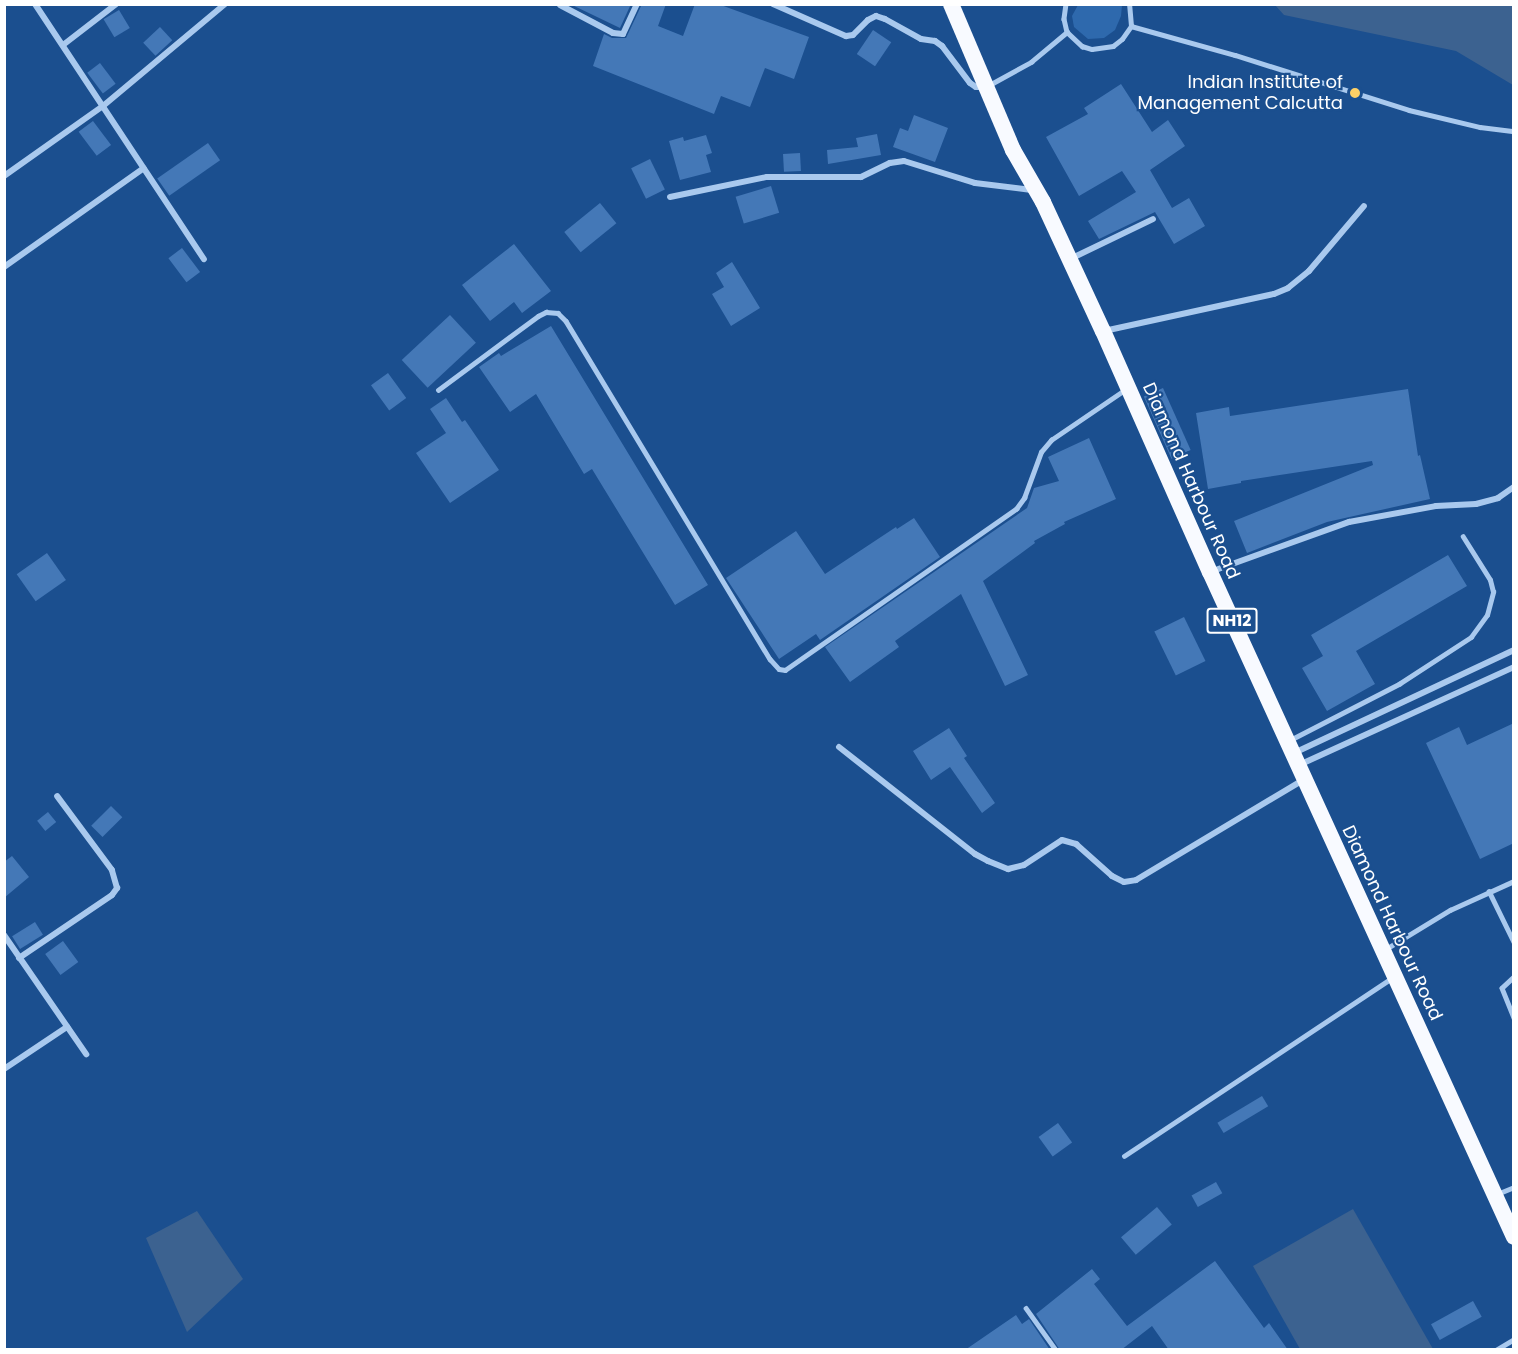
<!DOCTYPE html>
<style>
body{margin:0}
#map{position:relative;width:1518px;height:1354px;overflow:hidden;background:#1b4f8f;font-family:Poppins,sans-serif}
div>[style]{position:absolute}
.green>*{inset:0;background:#2e69ad}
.water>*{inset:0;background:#3c6290}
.building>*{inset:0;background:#4478b7;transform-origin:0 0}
.service>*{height:4.5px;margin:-2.25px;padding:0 2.25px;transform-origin:2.25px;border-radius:2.25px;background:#a9c9ee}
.minor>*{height:6px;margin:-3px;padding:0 3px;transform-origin:3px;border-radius:3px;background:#a9c9ee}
.trunk>*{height:16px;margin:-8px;padding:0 8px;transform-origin:8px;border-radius:8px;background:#f8faff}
.dots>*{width:16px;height:16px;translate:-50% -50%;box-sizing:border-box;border:3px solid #1b4f8f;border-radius:50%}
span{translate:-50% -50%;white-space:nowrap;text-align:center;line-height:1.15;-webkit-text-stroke:4.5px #1b4f8f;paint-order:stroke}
.shield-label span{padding:2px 4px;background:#1b4f8f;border:2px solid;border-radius:4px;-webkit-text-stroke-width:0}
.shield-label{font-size:16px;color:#fff;font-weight:700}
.poi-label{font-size:18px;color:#fff}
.right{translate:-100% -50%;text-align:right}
.street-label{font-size:18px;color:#fff}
.frame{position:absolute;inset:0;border:6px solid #fff;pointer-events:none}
</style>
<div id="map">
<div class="green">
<i style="clip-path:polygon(1078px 5px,1122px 5px,1121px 16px,1115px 30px,1104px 38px,1088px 39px,1074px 27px,1072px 16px)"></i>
</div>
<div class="water">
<i style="clip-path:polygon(1275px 5px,1513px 5px,1513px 85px,1456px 51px,1284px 15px)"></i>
<i style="clip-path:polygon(1353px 1209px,1433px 1349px,1300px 1349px,1253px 1266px)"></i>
<i style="clip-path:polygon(197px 1211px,243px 1279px,187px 1332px,146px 1238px)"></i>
</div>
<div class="building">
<i style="clip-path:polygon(570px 4px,631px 4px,620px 28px)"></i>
<i style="clip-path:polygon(642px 4px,666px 4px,658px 26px,683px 36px,695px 4px,718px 4px,809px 37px,794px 79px,765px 68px,750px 107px,721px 96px,714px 114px,593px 66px,604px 34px,612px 38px,626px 38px)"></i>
<i style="left:119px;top:10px;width:21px;height:18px;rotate:59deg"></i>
<i style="left:160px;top:27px;width:18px;height:23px;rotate:47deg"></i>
<i style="left:873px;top:30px;width:22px;height:29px;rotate:34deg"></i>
<i style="left:100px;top:63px;width:26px;height:16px;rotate:53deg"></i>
<i style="clip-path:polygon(1121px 84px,1152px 132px,1168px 120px,1185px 146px,1150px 170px,1172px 208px,1189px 198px,1205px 226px,1174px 244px,1155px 212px,1099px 239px,1088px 221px,1136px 192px,1122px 171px,1079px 196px,1046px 137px,1088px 114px,1084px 108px)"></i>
<i style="clip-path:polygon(914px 115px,948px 128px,935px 162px,893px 147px,900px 128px,908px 131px)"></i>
<i style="left:93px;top:121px;width:30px;height:18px;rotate:53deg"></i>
<i style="clip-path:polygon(877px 134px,881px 155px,828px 164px,827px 150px,858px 147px,856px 138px)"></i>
<i style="clip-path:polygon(706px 135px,712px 153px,706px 155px,711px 172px,680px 180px,669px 141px,683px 137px,684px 141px)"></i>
<i style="left:208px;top:143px;width:21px;height:62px;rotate:55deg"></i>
<i style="left:800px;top:153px;width:18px;height:17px;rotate:87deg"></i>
<i style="left:650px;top:159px;width:34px;height:21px;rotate:64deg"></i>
<i style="left:771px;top:186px;width:28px;height:37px;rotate:73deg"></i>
<i style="left:600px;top:203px;width:26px;height:46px;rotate:51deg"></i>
<i style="clip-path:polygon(514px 244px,551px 291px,522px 313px,514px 302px,490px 321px,462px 285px)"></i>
<i style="left:182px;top:248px;width:30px;height:17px;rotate:53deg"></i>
<i style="clip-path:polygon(732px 262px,760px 308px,731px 326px,712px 294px,724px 287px,716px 273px)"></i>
<i style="left:450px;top:315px;width:38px;height:66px;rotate:47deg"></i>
<i style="clip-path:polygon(551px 326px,708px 585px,675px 605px,592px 469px,584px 474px,536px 394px,510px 412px,479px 367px,499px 353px,501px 356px)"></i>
<i style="left:388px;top:373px;width:31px;height:21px;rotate:54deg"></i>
<i style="left:1163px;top:388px;width:68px;height:21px;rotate:66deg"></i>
<i style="clip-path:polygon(1408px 389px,1418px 456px,1420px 455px,1430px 499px,1327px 522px,1247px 553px,1234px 521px,1373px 465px,1372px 461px,1241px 481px,1241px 483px,1208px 489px,1196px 413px,1229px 407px,1230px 416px)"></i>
<i style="clip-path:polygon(446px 398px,462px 422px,465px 420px,499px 470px,450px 503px,416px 453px,446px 433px,430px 409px)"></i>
<i style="clip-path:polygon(1089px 438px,1116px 499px,1064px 522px,1065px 524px,1034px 541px,1035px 543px,983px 581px,1028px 675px,1005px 686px,961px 594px,895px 641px,899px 647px,850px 682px,825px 647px,1027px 508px,1034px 488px,1059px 481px,1048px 457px)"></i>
<i style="clip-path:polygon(914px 518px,940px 557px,820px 640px,816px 634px,779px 659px,726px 578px,796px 531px,825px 574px,896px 527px,897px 529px)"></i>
<i style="left:47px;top:553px;width:33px;height:37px;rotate:55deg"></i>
<i style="clip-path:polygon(1448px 555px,1467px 586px,1356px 651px,1375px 684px,1327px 711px,1302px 668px,1323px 656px,1311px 635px)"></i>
<i style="left:1184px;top:617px;width:49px;height:33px;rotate:64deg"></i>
<i style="clip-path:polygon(1514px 723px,1514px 843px,1480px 859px,1426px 743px,1459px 727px,1467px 745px)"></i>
<i style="clip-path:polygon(949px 728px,967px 756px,964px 758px,995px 803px,982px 813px,950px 767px,931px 780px,913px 751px)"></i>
<i style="left:111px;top:806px;width:16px;height:28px;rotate:45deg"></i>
<i style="left:48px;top:812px;width:13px;height:14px;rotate:51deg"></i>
<i style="clip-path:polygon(12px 856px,29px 877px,4px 898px,4px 862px)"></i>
<i style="left:35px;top:922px;width:15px;height:27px;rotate:58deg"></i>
<i style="left:63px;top:941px;width:26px;height:22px;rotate:54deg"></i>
<i style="left:1262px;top:1096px;width:12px;height:52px;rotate:59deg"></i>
<i style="left:1058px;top:1123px;width:24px;height:24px;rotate:54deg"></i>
<i style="left:1216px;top:1182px;width:13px;height:28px;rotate:61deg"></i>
<i style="left:1157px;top:1207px;width:23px;height:47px;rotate:50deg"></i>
<i style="clip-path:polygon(1215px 1261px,1264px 1328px,1269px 1323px,1288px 1350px,1169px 1350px,1152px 1326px,1121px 1350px,1060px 1350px,1036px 1314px,1092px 1269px,1100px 1279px,1094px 1284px,1127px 1326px)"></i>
<i style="left:1473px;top:1301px;width:18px;height:48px;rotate:61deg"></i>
<i style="clip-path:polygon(1016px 1315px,1022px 1324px,1029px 1319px,1050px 1350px,965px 1350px)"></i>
</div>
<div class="service">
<i style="left:1066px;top:4px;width:15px;rotate:98deg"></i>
<i style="left:1064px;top:19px;width:13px;rotate:77deg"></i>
<i style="left:1067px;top:32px;width:21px;rotate:43deg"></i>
<i style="left:1082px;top:46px;width:10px;rotate:17deg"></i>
<i style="left:1092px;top:49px;width:21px;rotate:-8deg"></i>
<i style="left:1113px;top:46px;width:11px;rotate:-38deg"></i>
<i style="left:1122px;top:39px;width:16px;rotate:-55deg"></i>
<i style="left:1131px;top:26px;width:22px;rotate:-95deg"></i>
<i style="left:1131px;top:26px;width:108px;rotate:15.6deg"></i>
<i style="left:1235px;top:55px;width:182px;rotate:17.5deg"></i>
<i style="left:1409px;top:110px;width:73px;rotate:13.5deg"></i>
<i style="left:1480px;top:127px;width:34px;rotate:7deg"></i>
<i style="left:991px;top:84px;width:46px;rotate:-28.8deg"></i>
<i style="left:1031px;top:62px;width:47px;rotate:-39.8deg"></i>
<i style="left:438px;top:390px;width:124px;rotate:-36.5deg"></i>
<i style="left:538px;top:316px;width:9px;rotate:-27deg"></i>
<i style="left:546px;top:312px;width:12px;rotate:5deg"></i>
<i style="left:558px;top:313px;width:11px;rotate:45deg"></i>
<i style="left:566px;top:321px;width:395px;rotate:58.9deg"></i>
<i style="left:770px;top:659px;width:13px;rotate:48deg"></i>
<i style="left:779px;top:669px;width:6px;rotate:9deg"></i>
<i style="left:785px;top:670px;width:282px;rotate:-34.9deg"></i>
<i style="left:1016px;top:509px;width:14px;rotate:-54deg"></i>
<i style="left:1024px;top:498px;width:49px;rotate:-69.7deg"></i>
<i style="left:1041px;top:452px;width:16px;rotate:-50deg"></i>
<i style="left:1051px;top:440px;width:91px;rotate:-34.2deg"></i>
<i style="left:1290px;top:740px;width:123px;rotate:-27.2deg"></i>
<i style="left:1399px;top:684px;width:86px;rotate:-33.1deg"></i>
<i style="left:1471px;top:637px;width:27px;rotate:-54deg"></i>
<i style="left:1487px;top:615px;width:24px;rotate:-75deg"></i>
<i style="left:1493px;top:592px;width:12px;rotate:-104deg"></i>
<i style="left:1490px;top:580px;width:51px;rotate:-122.1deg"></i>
<i style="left:1489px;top:891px;width:57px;rotate:63.9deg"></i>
<i style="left:1386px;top:949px;width:75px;rotate:-31.4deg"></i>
<i style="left:1450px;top:910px;width:70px;rotate:-24.4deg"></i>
<i style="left:1514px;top:977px;width:16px;rotate:137deg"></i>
<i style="left:1502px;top:988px;width:32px;rotate:68deg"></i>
<i style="left:1124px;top:1156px;width:323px;rotate:-33.6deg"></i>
<i style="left:1497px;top:1194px;width:18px;rotate:-22deg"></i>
<i style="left:1026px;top:1308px;width:52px;rotate:54.5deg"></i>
<i style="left:1496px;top:1350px;width:21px;rotate:-31deg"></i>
</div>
<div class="minor">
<i style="left:35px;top:4px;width:306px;rotate:56.5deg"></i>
<i style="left:773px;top:4px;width:80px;rotate:23.7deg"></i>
<i style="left:846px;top:36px;width:7px;rotate:-8deg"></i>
<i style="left:853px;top:35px;width:21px;rotate:-45deg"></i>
<i style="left:868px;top:20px;width:9px;rotate:-27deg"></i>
<i style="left:876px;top:16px;width:9px;rotate:18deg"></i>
<i style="left:885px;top:19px;width:41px;rotate:29.1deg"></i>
<i style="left:921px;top:39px;width:14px;rotate:8deg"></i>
<i style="left:935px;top:41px;width:9px;rotate:36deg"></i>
<i style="left:942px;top:46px;width:46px;rotate:52.9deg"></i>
<i style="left:970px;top:83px;width:7px;rotate:34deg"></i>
<i style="left:976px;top:87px;width:9px"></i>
<i style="left:560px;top:5px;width:60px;rotate:27.8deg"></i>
<i style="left:613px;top:33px;width:10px;rotate:6deg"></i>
<i style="left:623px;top:34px;width:33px;rotate:-65deg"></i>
<i style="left:63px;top:45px;width:67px;rotate:-37.7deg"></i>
<i style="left:4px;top:176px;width:121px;rotate:-35.3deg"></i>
<i style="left:103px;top:106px;width:159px;rotate:-39.9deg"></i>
<i style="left:670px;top:197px;width:99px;rotate:-11.7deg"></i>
<i style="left:767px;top:177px;width:94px"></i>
<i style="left:861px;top:177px;width:32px;rotate:-26deg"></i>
<i style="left:890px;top:163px;width:14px;rotate:-8deg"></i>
<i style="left:904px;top:161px;width:74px;rotate:17.2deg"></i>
<i style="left:975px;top:183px;width:57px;rotate:7deg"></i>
<i style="left:1070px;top:259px;width:92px;rotate:-25.7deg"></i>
<i style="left:4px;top:267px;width:171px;rotate:-35.3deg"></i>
<i style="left:1104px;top:331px;width:174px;rotate:-12.3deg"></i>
<i style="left:1274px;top:294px;width:15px;rotate:-23deg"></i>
<i style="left:1288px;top:288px;width:27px;rotate:-39deg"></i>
<i style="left:1309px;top:271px;width:85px;rotate:-49.8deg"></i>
<i style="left:1210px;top:572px;width:148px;rotate:-19.8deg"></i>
<i style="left:1349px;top:522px;width:88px;rotate:-10.4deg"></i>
<i style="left:1436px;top:506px;width:40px;rotate:-2.9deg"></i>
<i style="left:1476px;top:504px;width:23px;rotate:-15deg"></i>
<i style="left:1498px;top:498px;width:19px;rotate:-35deg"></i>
<i style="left:839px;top:747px;width:173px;rotate:38.2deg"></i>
<i style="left:975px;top:854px;width:15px;rotate:28deg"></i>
<i style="left:988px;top:861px;width:22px;rotate:22deg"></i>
<i style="left:1008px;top:869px;width:16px;rotate:-14deg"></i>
<i style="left:1024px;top:865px;width:45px;rotate:-33.3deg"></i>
<i style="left:1062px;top:840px;width:15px;rotate:16deg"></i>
<i style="left:1076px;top:844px;width:48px;rotate:41.6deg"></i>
<i style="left:1112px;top:876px;width:13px;rotate:27deg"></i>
<i style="left:1124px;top:882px;width:12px;rotate:-9deg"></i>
<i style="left:1136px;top:880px;width:195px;rotate:-30.9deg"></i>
<i style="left:1294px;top:753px;width:243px;rotate:-25.1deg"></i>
<i style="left:1299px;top:765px;width:236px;rotate:-24.5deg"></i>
<i style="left:4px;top:935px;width:145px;rotate:55.4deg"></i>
<i style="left:19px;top:958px;width:112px;rotate:-34.1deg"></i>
<i style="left:112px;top:895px;width:9px;rotate:-54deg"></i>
<i style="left:117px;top:888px;width:19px;rotate:-106deg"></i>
<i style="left:112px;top:870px;width:92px;rotate:-126.6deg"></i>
<i style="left:4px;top:1069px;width:76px;rotate:-33.7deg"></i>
</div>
<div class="trunk">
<i style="left:951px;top:4px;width:159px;rotate:67deg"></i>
<i style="left:1013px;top:150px;width:60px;rotate:60deg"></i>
<i style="left:1043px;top:202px;width:142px;rotate:65.1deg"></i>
<i style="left:1103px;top:331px;width:264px;rotate:66.1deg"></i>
<i style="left:1210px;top:572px;width:731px;rotate:65.43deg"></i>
</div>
<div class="dots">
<i style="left:1355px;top:93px;background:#ffd166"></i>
</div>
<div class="shield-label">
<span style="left:1232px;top:621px">NH12</span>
</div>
<div class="poi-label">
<span class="right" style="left:1343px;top:93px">Indian Institute of<br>Management Calcutta</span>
</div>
<div class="street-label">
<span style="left:1191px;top:481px;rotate:66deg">Diamond Harbour Road</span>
<span style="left:1392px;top:923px;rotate:65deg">Diamond Harbour Road</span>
</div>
<div class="frame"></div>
</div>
